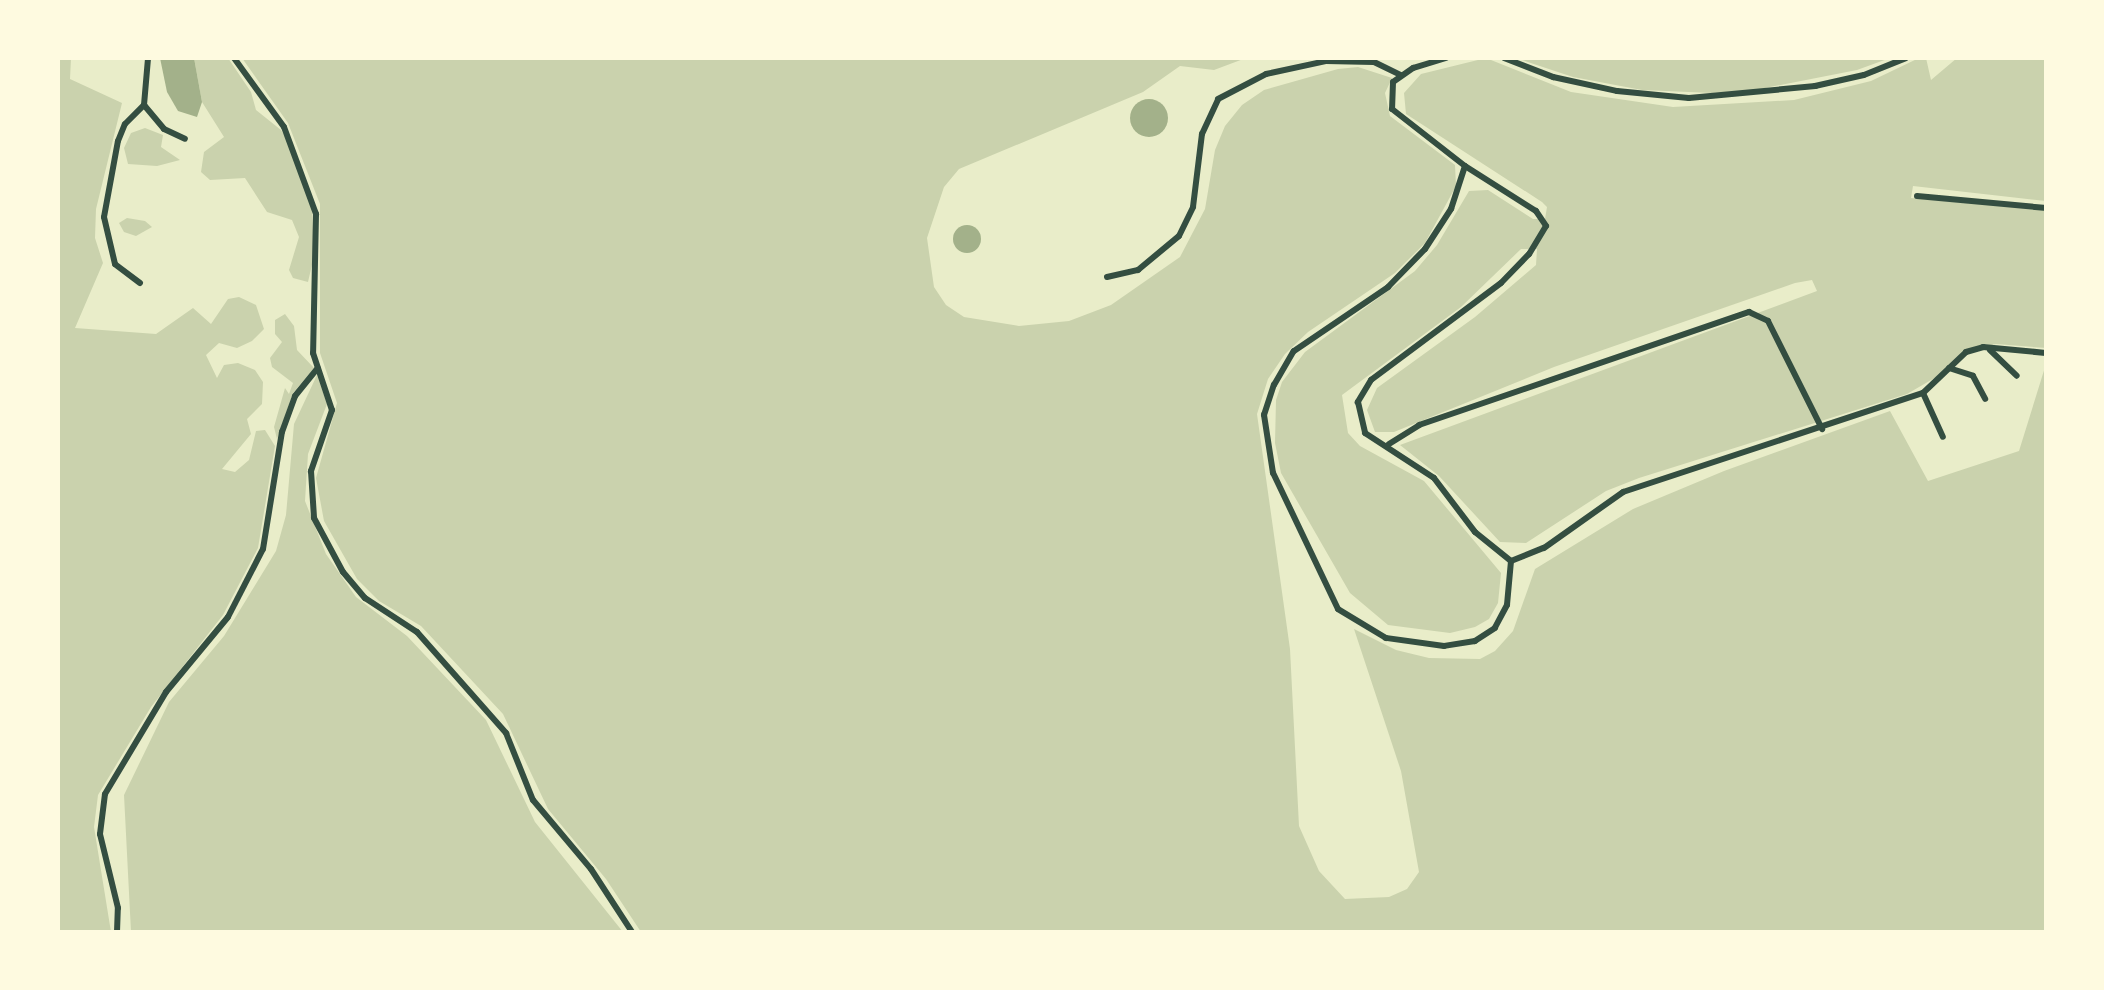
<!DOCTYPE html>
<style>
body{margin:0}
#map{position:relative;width:2104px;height:990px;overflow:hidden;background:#e9edc9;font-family:Roboto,sans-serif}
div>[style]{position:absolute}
.green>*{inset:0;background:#cad2ad}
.water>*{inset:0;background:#a3b18a}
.round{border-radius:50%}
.minor>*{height:6px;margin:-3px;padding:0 3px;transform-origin:3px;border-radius:3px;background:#344e41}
span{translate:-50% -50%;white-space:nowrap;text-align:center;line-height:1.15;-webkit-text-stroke:6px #fefae0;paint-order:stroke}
.frame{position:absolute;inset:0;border:60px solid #fefae0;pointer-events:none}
</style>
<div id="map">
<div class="green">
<i style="clip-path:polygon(58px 58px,71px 58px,70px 79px,122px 103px,96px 209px,95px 238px,103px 263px,75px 328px,156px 334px,193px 308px,211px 324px,228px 299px,239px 297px,256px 305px,264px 329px,252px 341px,237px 348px,219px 343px,206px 355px,217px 378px,224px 365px,238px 363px,255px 370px,263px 382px,262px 404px,247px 419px,251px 434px,222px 469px,235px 472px,249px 460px,256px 431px,265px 430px,275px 446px,258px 548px,223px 615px,151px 707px,98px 795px,94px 827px,111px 932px,58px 932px)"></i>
<i style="clip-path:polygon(194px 58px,228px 58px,251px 92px,256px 110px,281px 130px,289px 143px,312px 206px,314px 256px,308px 282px,293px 278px,289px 270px,299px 237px,292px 220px,267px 212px,245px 178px,210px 180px,201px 172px,204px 152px,224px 137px,202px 102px)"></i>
<i style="clip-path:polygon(242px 58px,1246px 58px,1214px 70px,1180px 66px,1143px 92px,959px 169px,944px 187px,927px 238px,934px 287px,946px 305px,964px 317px,1019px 326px,1069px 321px,1111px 305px,1180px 257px,1205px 209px,1215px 150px,1225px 126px,1242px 105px,1264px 90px,1338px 69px,1358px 67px,1392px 78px,1385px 93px,1390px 116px,1455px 165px,1456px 186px,1425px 243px,1395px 273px,1308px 332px,1285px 354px,1268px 379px,1257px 414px,1290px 649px,1299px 826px,1319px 871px,1345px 899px,1389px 897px,1407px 889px,1419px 872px,1401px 771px,1354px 629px,1396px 650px,1429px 658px,1480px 659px,1495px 651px,1513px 631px,1535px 569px,1633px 509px,1724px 471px,1890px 411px,1928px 481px,2019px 451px,2046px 364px,2046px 932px,641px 932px,606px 879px,548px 809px,503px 714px,421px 626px,379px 601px,357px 579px,324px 521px,316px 478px,337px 403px,320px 353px,320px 204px,288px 123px)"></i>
<i style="clip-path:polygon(1486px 58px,1571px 92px,1673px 107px,1794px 100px,1871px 81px,1919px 58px,1926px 58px,1931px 80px,1957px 58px,2046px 58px,2046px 201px,1913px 186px,1911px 198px,2046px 210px,2046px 348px,1996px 344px,1964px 351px,1938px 376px,1907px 394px,1639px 478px,1606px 491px,1526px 543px,1500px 542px,1439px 476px,1400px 445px,1817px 291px,1812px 280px,1795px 283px,1554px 367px,1394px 432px,1375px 432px,1367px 410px,1377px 388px,1475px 317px,1536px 265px,1537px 249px,1521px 249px,1461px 307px,1342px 395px,1348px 433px,1360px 446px,1424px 481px,1501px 573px,1498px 603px,1489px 619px,1475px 627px,1450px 633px,1388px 625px,1350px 593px,1281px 473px,1275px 443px,1276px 400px,1282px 382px,1305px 352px,1415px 271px,1437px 245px,1469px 191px,1488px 190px,1533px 219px,1545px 219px,1547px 207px,1542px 202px,1406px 114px,1404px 93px,1421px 74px)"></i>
<i style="clip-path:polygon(1516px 58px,1890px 58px,1857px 70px,1755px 90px,1712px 93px,1642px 90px,1573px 77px)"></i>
<i style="clip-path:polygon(145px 128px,163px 135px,161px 147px,180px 160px,157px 166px,128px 164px,124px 148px,131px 133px)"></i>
<i style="clip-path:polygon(127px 218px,145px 221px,152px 227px,136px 236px,124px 232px,119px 223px)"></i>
<i style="clip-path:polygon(285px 314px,294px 326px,297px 350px,314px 368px,293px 393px,277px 439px,274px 427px,285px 388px,289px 394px,293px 383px,272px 367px,270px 358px,282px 342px,275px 334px,275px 320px)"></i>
<i style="clip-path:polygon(317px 375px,327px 404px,308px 454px,305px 501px,326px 554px,356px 597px,407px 636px,486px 720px,535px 822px,623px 932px,131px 932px,124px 795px,169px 702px,224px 636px,276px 551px,286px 515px,294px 424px)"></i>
</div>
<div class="water">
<i style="clip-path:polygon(160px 58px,194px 58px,202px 102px,197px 117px,178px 111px,167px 92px)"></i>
<i class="round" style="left:1130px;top:99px;width:38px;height:38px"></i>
<i class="round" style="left:953px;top:225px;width:28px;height:28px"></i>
</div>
<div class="minor">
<i style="left:234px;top:58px;width:85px;rotate:54.1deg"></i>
<i style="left:284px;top:127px;width:93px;rotate:69.8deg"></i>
<i style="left:316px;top:214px;width:139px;rotate:91.2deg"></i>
<i style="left:313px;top:353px;width:60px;rotate:71.6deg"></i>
<i style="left:332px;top:410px;width:65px;rotate:109deg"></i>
<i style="left:311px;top:471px;width:47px;rotate:86.3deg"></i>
<i style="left:314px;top:518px;width:61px;rotate:61.8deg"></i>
<i style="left:343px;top:572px;width:34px;rotate:50deg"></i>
<i style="left:365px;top:598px;width:62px;rotate:33.2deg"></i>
<i style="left:417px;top:632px;width:135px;rotate:48.6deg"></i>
<i style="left:506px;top:733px;width:72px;rotate:68.1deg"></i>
<i style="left:533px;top:800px;width:90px;rotate:50deg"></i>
<i style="left:591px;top:869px;width:75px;rotate:56.9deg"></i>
<i style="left:1446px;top:58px;width:34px;rotate:163deg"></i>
<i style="left:1413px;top:68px;width:24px;rotate:145deg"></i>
<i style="left:1393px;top:82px;width:27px;rotate:92deg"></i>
<i style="left:1392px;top:109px;width:93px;rotate:38deg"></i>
<i style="left:1465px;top:166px;width:84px;rotate:32.4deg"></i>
<i style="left:1536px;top:211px;width:18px;rotate:56deg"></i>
<i style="left:1546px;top:226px;width:33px;rotate:121deg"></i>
<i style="left:1529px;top:254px;width:40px;rotate:134deg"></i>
<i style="left:1501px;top:283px;width:162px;rotate:143.3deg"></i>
<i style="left:1371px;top:380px;width:26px;rotate:121deg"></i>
<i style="left:1358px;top:402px;width:32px;rotate:77deg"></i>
<i style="left:1365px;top:433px;width:82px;rotate:33.1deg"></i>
<i style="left:1434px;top:478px;width:68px;rotate:52.8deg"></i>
<i style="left:1475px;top:532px;width:46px;rotate:38.9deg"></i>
<i style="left:1511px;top:561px;width:44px;rotate:95.2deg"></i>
<i style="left:1507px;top:605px;width:26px;rotate:118deg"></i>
<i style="left:1495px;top:628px;width:24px;rotate:147deg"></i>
<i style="left:1475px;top:641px;width:31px;rotate:171deg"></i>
<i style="left:1444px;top:646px;width:59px;rotate:-172.1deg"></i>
<i style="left:1386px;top:638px;width:56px;rotate:-148.9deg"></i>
<i style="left:1338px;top:609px;width:151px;rotate:-115.5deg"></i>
<i style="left:1273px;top:473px;width:59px;rotate:-98.8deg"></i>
<i style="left:1264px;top:415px;width:32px;rotate:-72deg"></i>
<i style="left:1274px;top:385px;width:39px;rotate:-60deg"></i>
<i style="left:1294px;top:351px;width:114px;rotate:-34.2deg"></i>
<i style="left:1388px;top:287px;width:53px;rotate:-45.8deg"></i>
<i style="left:1425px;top:249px;width:48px;rotate:-57deg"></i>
<i style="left:1451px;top:209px;width:45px;rotate:-72deg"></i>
<i style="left:1504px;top:58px;width:53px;rotate:21.2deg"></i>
<i style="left:1553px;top:77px;width:66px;rotate:12.3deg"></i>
<i style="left:1617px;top:91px;width:72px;rotate:5.6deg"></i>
<i style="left:1689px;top:98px;width:127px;rotate:-5.4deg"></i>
<i style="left:1815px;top:86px;width:50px;rotate:-12.7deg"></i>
<i style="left:1864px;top:75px;width:45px;rotate:-22deg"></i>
<i style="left:144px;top:105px;width:31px;rotate:50deg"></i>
<i style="left:164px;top:129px;width:23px;rotate:25deg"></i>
<i style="left:1917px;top:196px;width:130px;rotate:5.3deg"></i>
<i style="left:1107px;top:277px;width:32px;rotate:-13deg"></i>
<i style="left:1138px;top:270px;width:53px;rotate:-39.7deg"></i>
<i style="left:1179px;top:236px;width:32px;rotate:-64deg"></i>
<i style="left:1193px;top:207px;width:74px;rotate:-83deg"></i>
<i style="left:1202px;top:134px;width:38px;rotate:-65deg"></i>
<i style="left:1218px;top:99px;width:54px;rotate:-27.5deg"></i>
<i style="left:1266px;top:74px;width:61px;rotate:-12.2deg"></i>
<i style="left:1326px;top:61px;width:48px;rotate:1.2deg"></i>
<i style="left:1374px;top:62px;width:30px;rotate:26deg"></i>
<i style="left:140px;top:283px;width:31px;rotate:-143deg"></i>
<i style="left:115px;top:264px;width:48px;rotate:-103.2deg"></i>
<i style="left:104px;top:217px;width:77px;rotate:-79.6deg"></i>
<i style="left:118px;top:141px;width:18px;rotate:-68deg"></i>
<i style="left:125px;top:124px;width:27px;rotate:-45deg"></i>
<i style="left:144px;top:105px;width:47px;rotate:-85.1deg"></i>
<i style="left:1990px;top:350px;width:37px;rotate:44deg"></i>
<i style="left:1949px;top:368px;width:25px;rotate:18deg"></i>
<i style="left:1973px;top:376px;width:26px;rotate:62deg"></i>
<i style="left:1923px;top:393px;width:48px;rotate:65.6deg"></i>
<i style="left:1389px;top:444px;width:36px;rotate:-32deg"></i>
<i style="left:1419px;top:425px;width:349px;rotate:-18.9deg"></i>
<i style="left:1749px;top:312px;width:21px;rotate:25deg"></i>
<i style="left:1768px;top:321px;width:121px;rotate:63.4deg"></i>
<i style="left:1511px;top:561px;width:35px;rotate:-22deg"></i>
<i style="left:1544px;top:548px;width:97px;rotate:-35.3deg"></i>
<i style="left:1623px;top:492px;width:316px;rotate:-18.3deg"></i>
<i style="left:1923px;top:393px;width:59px;rotate:-43.6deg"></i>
<i style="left:1966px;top:352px;width:18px;rotate:-16deg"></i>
<i style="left:1983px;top:347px;width:63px;rotate:5.4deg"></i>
<i style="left:117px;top:932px;width:24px;rotate:-88deg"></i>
<i style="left:118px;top:908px;width:76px;rotate:-103.7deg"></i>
<i style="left:100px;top:834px;width:40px;rotate:-82.9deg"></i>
<i style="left:105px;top:794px;width:119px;rotate:-59.1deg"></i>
<i style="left:166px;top:692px;width:97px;rotate:-50.4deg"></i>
<i style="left:228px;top:617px;width:76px;rotate:-62.8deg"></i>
<i style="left:263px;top:549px;width:119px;rotate:-80.8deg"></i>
<i style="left:282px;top:432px;width:38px;rotate:-70deg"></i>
<i style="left:295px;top:396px;width:36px;rotate:-51deg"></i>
</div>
<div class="frame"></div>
</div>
